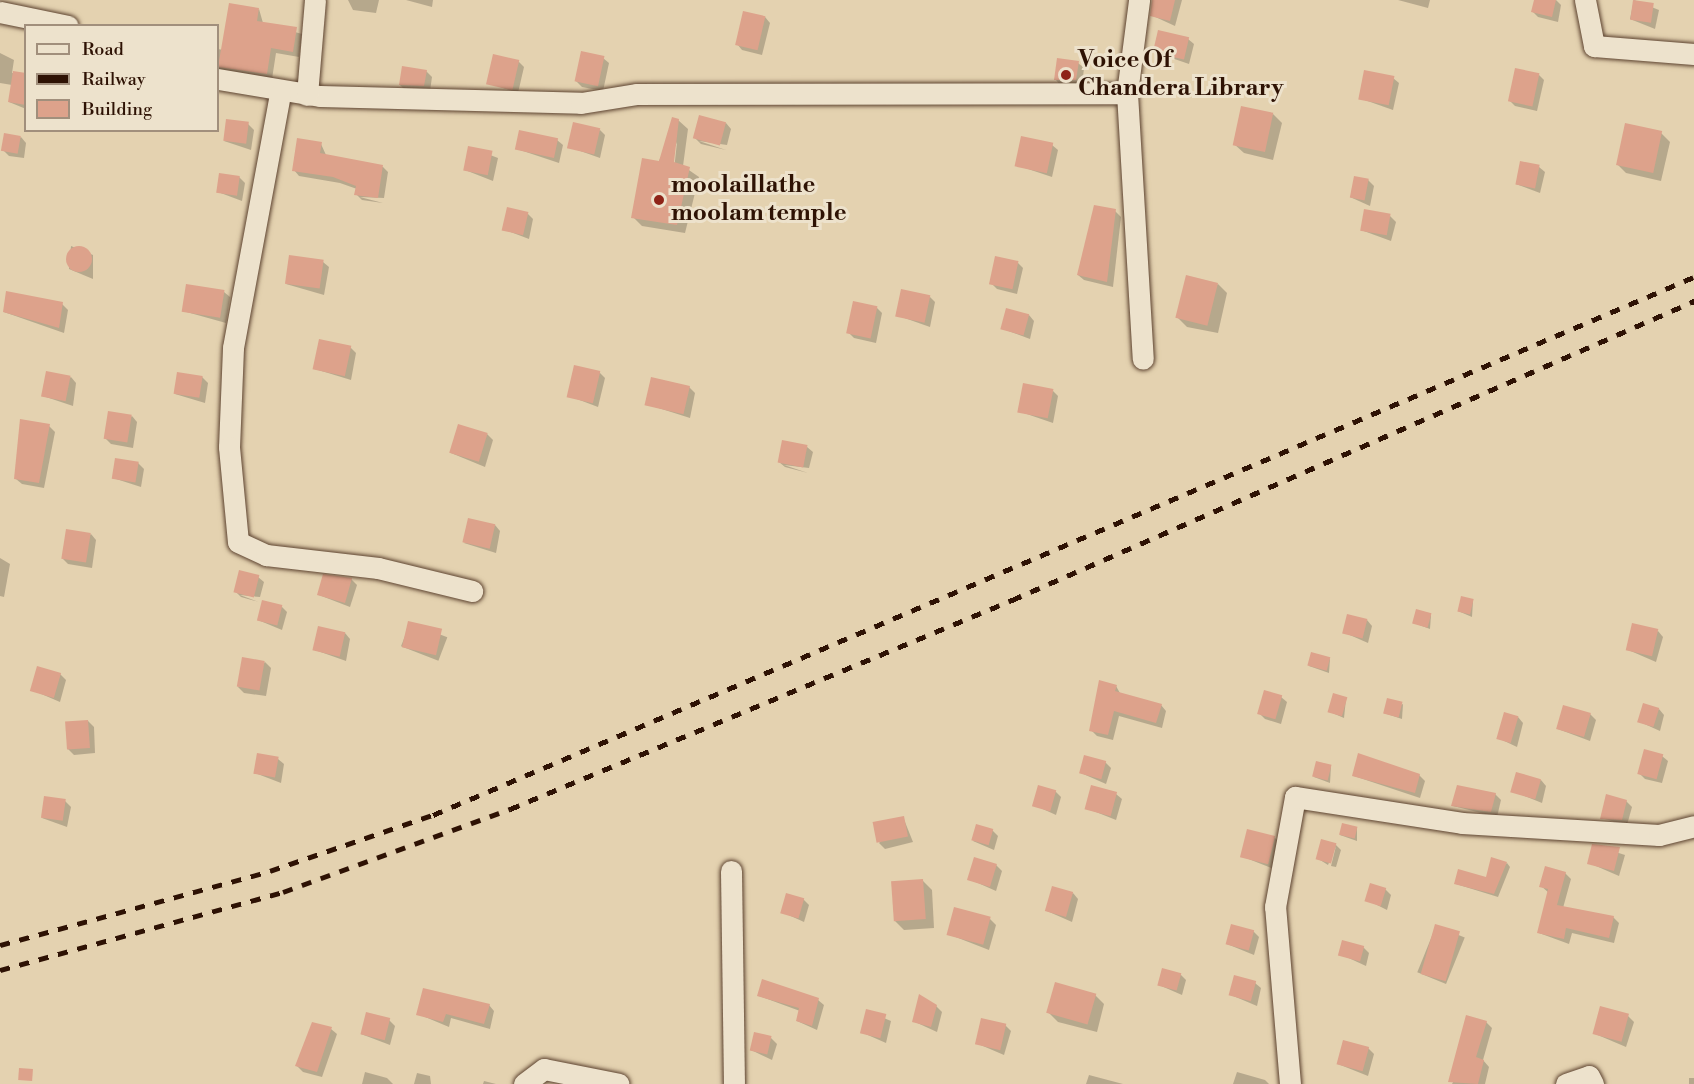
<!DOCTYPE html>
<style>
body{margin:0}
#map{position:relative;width:1694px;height:1084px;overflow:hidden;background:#e4d2b0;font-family:"Libre Bodoni",serif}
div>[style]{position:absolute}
.shadow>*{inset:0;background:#0003;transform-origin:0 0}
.building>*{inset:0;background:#dda28b;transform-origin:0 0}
.round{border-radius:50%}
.roads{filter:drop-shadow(0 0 2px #5c422f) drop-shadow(0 0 2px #5c422f)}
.minor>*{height:21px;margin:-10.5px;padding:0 10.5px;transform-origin:10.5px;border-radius:10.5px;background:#ede2cc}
.rail>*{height:4.5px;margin-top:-2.25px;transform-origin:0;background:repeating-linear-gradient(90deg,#2e1204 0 10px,transparent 0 20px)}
.dots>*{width:16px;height:16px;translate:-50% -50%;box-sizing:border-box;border:3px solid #ede2cc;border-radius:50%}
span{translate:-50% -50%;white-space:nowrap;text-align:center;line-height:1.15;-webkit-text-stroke:6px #ede2cc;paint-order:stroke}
.poi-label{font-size:24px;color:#2e1204;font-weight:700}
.left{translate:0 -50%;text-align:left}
.legend{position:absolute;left:24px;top:24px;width:195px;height:108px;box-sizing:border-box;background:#ede2cc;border:2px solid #a18f7c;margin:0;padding:8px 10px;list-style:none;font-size:18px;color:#2e1204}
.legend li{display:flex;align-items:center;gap:12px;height:30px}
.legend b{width:30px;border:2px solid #a18f7c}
</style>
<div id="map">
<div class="shadow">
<i style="clip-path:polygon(348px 0,379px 0,376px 13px,353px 10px)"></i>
<i style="clip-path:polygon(406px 0,433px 0,432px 7px)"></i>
<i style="clip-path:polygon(1153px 0,1182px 0,1175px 26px,1151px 15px)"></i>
<i style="clip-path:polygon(1398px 0,1430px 0,1428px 8px)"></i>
<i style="clip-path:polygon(1535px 0,1556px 0,1561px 5px,1558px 22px,1538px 17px,1533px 12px)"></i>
<i style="clip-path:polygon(1634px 0,1659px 10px,1655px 29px,1630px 19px)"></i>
<i style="clip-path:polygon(259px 9px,263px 23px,302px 34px,299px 57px,276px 53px,272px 79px,218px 71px,218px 49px,223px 50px)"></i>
<i style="clip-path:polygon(765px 17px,770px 23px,762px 55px,742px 50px,737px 44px)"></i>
<i style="clip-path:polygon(1188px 39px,1194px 44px,1189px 64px,1154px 52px)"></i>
<i style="clip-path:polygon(0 53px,14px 60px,12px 73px,26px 74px,26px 109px,9px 102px,12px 85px,0 83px)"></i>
<i style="clip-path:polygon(603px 58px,609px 63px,603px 91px,582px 87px,576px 81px)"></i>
<i style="clip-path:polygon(518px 61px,524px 67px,518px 93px,488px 83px)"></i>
<i style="clip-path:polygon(1078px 63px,1084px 68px,1082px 86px,1061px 86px,1056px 80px)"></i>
<i style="clip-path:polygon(426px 71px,432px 77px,430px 91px,406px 91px,400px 85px)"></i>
<i style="clip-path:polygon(1538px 74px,1544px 80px,1537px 111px,1515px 106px,1510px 101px)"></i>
<i style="clip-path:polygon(1393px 78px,1399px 83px,1393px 110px,1359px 98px)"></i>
<i style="clip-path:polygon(1273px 114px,1282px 123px,1273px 160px,1244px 153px,1234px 144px)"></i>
<i style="clip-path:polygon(evenodd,678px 120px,688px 129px,683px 166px,699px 177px,685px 233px,642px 226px,633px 217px,678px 120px,677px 142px,674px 170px,671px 169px,674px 149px,677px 142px)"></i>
<i style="clip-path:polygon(726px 123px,731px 129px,727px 145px,699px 141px,726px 150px,701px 144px,695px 138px)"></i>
<i style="clip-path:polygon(248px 124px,254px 130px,251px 150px,224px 141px)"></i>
<i style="clip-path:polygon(600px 130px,605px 135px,600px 158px,569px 147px)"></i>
<i style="clip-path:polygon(1661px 133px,1670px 142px,1661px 181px,1626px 173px,1617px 164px)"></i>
<i style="clip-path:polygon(21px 137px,26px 143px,24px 158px,9px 156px,3px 150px)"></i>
<i style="clip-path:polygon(557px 140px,563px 145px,559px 163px,517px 149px)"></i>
<i style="clip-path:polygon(321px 144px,326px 155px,383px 167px,388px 172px,384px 198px,360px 197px,383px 203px,362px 200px,356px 194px,357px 189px,340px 183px,299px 176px,294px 170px)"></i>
<i style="clip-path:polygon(1052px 145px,1058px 150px,1052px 177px,1016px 165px)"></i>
<i style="clip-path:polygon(469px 147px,498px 158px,493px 181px,465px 170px)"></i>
<i style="clip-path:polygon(1539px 167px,1545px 172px,1540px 193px,1516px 184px)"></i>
<i style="clip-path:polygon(239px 177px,245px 183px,242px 201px,218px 192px)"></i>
<i style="clip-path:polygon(1368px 180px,1374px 186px,1370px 206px,1350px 197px)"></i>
<i style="clip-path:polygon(1115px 211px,1121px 217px,1113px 287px,1084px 280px,1078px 275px)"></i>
<i style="clip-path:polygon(527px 213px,533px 219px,529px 239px,503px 229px)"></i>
<i style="clip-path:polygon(1390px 216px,1396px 222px,1391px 241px,1361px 230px)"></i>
<i style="clip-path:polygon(71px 246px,93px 255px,93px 279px,69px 269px)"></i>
<i style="clip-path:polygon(323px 262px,329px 267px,324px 295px,286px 284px)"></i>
<i style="clip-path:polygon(1017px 262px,1023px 268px,1017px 294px,997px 289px,991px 283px)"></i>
<i style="clip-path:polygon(1218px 284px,1227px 293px,1218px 333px,1187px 327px,1178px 318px)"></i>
<i style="clip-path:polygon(224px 292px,230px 297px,226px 323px,183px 311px)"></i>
<i style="clip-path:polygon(929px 296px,935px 302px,930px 327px,896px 315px)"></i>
<i style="clip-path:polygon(62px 304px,68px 310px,64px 333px,4px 312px)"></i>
<i style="clip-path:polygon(876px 307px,882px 313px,876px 343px,854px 338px,848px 332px)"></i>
<i style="clip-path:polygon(1029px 315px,1034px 321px,1030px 339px,1003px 329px)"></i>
<i style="clip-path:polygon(350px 347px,356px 353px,351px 380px,315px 369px)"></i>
<i style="clip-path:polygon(599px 372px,605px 378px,598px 407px,569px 396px)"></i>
<i style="clip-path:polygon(71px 377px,76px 383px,73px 406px,43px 396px)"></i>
<i style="clip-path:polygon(202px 377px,208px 383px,205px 403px,175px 394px)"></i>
<i style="clip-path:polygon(689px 387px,695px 393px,690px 418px,646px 404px)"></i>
<i style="clip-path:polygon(1053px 391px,1058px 396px,1053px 423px,1018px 411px)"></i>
<i style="clip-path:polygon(132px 416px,137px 422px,133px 448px,111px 444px,105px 438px)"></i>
<i style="clip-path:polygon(49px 426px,55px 432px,44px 488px,22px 484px,16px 479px)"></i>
<i style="clip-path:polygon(487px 434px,493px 440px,485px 467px,451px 453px)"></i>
<i style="clip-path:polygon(807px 447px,813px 452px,809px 468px,784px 465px,808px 473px,785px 467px,779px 462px)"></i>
<i style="clip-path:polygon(138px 463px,144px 469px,141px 487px,113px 478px)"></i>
<i style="clip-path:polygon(495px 525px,500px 531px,496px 553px,464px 543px)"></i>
<i style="clip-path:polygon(91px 534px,96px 540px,92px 568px,68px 564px,63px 559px)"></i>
<i style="clip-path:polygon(0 558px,10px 564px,4px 597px,0 596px)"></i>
<i style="clip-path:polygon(258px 577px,264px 582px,260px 597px,240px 595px,259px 602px,241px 597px,235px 591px)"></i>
<i style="clip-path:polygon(351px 579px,357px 585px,350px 607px,319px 595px)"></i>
<i style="clip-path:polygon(1473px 601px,1472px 617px,1458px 611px)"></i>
<i style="clip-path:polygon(281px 606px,287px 612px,282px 630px,258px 620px)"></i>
<i style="clip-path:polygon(1431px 615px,1430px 629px,1414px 623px)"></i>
<i style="clip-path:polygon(1367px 620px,1372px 626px,1368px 643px,1343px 632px)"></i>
<i style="left:410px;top:623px;width:40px;height:25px;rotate:21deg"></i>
<i style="clip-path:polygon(1658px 631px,1663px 637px,1656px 662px,1626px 649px)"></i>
<i style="clip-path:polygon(345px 633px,350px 639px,346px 661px,315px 650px)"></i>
<i style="clip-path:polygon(1330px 659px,1329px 673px,1309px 666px)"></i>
<i style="clip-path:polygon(265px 662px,271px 668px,266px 696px,244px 693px,238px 687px)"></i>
<i style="clip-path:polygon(60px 674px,66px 680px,60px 702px,32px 690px)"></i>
<i style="clip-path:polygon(1116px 686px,1121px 695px,1161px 705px,1166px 711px,1162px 728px,1119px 716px,1113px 740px,1097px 736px,1091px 730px)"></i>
<i style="clip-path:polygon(1281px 697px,1287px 702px,1281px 724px,1265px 719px,1259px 713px)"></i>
<i style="clip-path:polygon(1346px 699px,1344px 718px,1330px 712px)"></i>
<i style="clip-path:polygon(1403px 704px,1402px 719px,1384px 713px)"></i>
<i style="clip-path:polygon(1659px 709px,1664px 715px,1660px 731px,1640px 722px)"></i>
<i style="clip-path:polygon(1590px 714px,1596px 720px,1590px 741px,1558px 729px)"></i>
<i style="clip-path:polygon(1518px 717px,1523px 723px,1517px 747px,1498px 738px)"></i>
<i style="clip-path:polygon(88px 721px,94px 727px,95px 753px,74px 755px,68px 749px)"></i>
<i style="clip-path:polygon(1662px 756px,1668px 761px,1662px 783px,1645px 779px,1639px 773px)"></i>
<i style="clip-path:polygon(278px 759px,284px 764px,281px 783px,255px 773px)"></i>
<i style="clip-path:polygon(1105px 762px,1111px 768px,1106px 784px,1081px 773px)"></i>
<i style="clip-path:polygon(1331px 766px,1330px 783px,1314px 777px)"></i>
<i style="clip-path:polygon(1419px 775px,1425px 781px,1420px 798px,1354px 776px)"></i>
<i style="clip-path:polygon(1541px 780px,1546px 786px,1542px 803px,1512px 791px)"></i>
<i style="clip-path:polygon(1055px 791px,1061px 797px,1056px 815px,1034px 805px)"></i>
<i style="clip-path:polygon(1116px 794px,1122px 799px,1116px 820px,1086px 808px)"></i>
<i style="clip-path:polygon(1495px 794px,1501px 800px,1497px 817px,1453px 806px)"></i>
<i style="clip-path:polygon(65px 801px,71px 807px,67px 827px,42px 818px)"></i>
<i style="clip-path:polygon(1626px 801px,1632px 807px,1627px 825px,1601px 818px)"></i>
<i style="clip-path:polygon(903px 817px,913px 842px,885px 849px,879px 843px)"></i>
<i style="clip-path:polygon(1357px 828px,1357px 841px,1340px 835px)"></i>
<i style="clip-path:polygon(992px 830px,998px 836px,994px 850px,973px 841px)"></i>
<i style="clip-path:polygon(1274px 837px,1280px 843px,1274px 869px,1241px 856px)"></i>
<i style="clip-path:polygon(1335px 844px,1341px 850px,1336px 867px,1331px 866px,1336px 846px,1328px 865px,1317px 858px)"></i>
<i style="clip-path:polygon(1594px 845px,1625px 855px,1619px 876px,1589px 863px)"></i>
<i style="clip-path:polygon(1507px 863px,1510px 867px,1498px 897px,1456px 884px,1487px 879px)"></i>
<i style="clip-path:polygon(996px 865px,1002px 871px,996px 891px,969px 879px)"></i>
<i style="clip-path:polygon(1565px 873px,1571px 879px,1563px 908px,1613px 917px,1619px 923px,1614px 943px,1572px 933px,1569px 944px,1539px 933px,1549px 893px,1541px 886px)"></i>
<i style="clip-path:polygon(923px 881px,932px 890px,934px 928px,904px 930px,895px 921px)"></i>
<i style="clip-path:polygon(1385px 889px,1391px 895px,1387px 910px,1367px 900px)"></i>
<i style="clip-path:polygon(1073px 893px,1078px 899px,1072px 922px,1047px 911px)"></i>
<i style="clip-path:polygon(803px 899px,809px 905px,804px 922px,782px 912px)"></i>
<i style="clip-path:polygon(990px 919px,996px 925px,989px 950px,948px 934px)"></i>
<i style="left:1436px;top:926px;width:31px;height:50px;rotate:22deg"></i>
<i style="clip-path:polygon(1253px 931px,1259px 937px,1254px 955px,1227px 944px)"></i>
<i style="clip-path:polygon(1363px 947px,1369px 953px,1366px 966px,1340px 954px)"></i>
<i style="clip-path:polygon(1180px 974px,1186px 980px,1182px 995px,1159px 985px)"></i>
<i style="clip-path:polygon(1255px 983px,1261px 988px,1257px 1006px,1231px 995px)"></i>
<i style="clip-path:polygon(1095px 995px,1104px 1004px,1097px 1032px,1058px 1022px,1049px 1013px)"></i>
<i style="clip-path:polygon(759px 996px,818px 1000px,824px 1005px,817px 1030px,797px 1021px,800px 1011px)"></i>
<i style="clip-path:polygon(489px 1005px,494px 1011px,490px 1029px,451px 1018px,449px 1027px,418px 1014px)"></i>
<i style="clip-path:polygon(936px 1006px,942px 1012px,937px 1032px,913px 1021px)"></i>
<i style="clip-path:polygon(867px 1011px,891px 1021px,886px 1043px,861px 1032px)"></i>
<i style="clip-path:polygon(1628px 1016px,1634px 1022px,1626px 1047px,1593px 1033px)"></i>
<i style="clip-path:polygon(389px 1020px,395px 1026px,390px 1045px,361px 1034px)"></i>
<i style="clip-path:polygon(1486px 1022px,1492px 1028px,1483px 1060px,1489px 1067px,1485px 1084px,1452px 1084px)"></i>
<i style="clip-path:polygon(1005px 1025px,1011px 1031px,1004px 1055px,976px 1043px)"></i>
<i style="clip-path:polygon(331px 1029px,337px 1034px,322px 1077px,303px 1072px,297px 1066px)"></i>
<i style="clip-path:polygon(771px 1038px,777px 1044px,772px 1060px,751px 1050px)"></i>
<i style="clip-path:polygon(1368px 1048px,1374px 1054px,1368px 1076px,1338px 1064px)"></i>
<i style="clip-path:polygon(365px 1072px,387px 1078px,393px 1084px,362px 1084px)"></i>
<i style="clip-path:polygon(1237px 1072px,1265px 1080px,1269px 1084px,1233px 1084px)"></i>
<i style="clip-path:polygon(417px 1073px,430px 1076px,431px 1084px,414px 1084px)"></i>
<i style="clip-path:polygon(1089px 1075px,1123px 1084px,1086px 1084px)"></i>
<i style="left:1689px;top:1078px;width:5px;height:6px"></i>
<i style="clip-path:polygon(484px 1081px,496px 1084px,483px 1084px)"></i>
</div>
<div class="building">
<i style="clip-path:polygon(1152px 0,1175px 0,1170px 21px,1150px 16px)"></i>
<i style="clip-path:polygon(1534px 0,1556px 0,1552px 17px,1531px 12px)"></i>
<i style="left:1633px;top:0;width:21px;height:20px;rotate:8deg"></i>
<i style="clip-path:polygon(229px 3px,259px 8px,257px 21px,297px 27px,293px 52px,271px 48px,267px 74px,218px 67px)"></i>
<i style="left:743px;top:11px;width:23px;height:35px;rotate:13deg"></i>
<i style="left:1158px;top:30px;width:32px;height:23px;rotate:13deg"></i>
<i style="left:581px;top:51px;width:24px;height:31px;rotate:12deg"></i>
<i style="left:493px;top:54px;width:27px;height:31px;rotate:13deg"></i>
<i style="clip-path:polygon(1057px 58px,1079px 61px,1076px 80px,1054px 80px)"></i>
<i style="clip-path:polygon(402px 66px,427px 70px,424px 86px,399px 85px)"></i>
<i style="left:1515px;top:68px;width:25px;height:34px;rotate:12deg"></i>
<i style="left:1364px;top:70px;width:31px;height:30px;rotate:11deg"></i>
<i style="clip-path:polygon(13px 71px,26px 73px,26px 105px,8px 102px)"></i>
<i style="left:1241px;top:106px;width:33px;height:40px;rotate:12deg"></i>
<i style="left:699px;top:115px;width:28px;height:24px;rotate:15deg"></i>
<i style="clip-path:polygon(672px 117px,679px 119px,674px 162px,690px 167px,677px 225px,631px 218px,642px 158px,659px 161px)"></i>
<i style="left:226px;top:119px;width:23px;height:22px;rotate:7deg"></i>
<i style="left:573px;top:122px;width:28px;height:27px;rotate:13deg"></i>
<i style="left:1625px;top:123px;width:38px;height:43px;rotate:12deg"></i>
<i style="left:519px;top:130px;width:40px;height:20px;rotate:12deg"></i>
<i style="left:4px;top:133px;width:17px;height:18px;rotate:10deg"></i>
<i style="left:1021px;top:136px;width:33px;height:31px;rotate:12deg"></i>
<i style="clip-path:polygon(297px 138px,322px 142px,320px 153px,383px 165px,378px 198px,354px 195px,356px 186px,333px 177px,292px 171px)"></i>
<i style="left:468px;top:146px;width:25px;height:25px;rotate:11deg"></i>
<i style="left:1520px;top:161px;width:20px;height:24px;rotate:11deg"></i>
<i style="left:219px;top:173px;width:21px;height:20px;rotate:8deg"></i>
<i style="left:1354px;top:176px;width:15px;height:22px;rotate:11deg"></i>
<i style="clip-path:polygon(1094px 205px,1116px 209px,1107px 282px,1077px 275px)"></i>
<i style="left:507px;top:207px;width:22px;height:24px;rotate:13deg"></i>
<i style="left:1364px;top:209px;width:27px;height:22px;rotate:10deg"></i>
<i class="round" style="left:66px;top:246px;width:26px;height:26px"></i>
<i style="left:289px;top:255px;width:35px;height:29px;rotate:8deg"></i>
<i style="left:995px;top:256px;width:24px;height:29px;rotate:12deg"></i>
<i style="left:1186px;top:275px;width:33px;height:44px;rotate:14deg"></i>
<i style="left:186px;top:284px;width:39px;height:28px;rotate:9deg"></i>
<i style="left:901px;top:289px;width:30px;height:28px;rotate:12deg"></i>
<i style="clip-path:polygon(6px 291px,63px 302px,59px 328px,3px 312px)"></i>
<i style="left:853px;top:301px;width:25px;height:33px;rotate:12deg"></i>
<i style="left:1006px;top:308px;width:24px;height:22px;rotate:15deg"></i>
<i style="left:319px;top:339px;width:33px;height:31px;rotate:12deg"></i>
<i style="left:574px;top:365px;width:27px;height:33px;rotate:13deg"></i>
<i style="left:46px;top:371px;width:25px;height:26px;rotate:11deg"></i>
<i style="left:177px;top:372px;width:26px;height:22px;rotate:9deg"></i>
<i style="left:651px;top:377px;width:40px;height:29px;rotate:13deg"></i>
<i style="left:1023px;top:383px;width:31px;height:30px;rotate:11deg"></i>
<i style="left:108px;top:411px;width:24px;height:28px;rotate:9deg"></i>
<i style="clip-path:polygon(20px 419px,50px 424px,39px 483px,14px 479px)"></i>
<i style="left:458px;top:424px;width:31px;height:30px;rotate:17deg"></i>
<i style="left:782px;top:440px;width:26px;height:23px;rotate:11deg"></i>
<i style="left:115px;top:458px;width:24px;height:21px;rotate:9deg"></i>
<i style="left:468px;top:518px;width:28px;height:25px;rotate:13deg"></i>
<i style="left:66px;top:529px;width:25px;height:30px;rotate:9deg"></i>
<i style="left:239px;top:570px;width:21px;height:23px;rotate:14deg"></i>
<i style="clip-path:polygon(323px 574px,352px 578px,345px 603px,317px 595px)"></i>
<i style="left:1461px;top:596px;width:13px;height:16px;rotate:13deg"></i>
<i style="left:262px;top:600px;width:21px;height:21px;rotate:14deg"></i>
<i style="left:1416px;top:609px;width:16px;height:15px;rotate:15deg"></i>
<i style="left:1347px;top:614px;width:21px;height:20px;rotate:14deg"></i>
<i style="left:408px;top:621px;width:35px;height:27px;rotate:13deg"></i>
<i style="left:1632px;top:623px;width:27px;height:28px;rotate:13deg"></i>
<i style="left:318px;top:626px;width:28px;height:25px;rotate:13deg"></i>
<i style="left:1311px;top:652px;width:20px;height:14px;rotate:15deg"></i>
<i style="left:242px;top:657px;width:23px;height:30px;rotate:10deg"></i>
<i style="left:37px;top:666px;width:25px;height:26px;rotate:16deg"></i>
<i style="clip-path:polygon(1099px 680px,1117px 685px,1115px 691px,1162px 704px,1156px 723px,1114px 711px,1108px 735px,1089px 731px)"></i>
<i style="left:1264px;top:690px;width:19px;height:25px;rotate:16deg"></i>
<i style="left:1333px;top:693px;width:15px;height:20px;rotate:16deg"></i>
<i style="left:1387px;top:698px;width:16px;height:16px;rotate:14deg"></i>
<i style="left:1643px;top:703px;width:17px;height:20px;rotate:17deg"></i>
<i style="left:1563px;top:705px;width:29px;height:25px;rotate:16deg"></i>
<i style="left:1504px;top:712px;width:15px;height:28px;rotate:16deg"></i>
<i style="left:88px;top:720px;width:28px;height:23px;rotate:86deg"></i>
<i style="left:1644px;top:749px;width:20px;height:26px;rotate:15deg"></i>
<i style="left:257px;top:753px;width:22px;height:21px;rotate:10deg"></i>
<i style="clip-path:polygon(1358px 753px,1420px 774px,1415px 793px,1352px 776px)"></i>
<i style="left:1084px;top:755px;width:23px;height:19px;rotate:15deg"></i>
<i style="left:1316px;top:761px;width:16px;height:16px;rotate:14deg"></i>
<i style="left:1516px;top:772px;width:26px;height:21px;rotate:16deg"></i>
<i style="left:1038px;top:785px;width:19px;height:22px;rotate:16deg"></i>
<i style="left:1091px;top:785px;width:27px;height:25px;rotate:15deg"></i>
<i style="clip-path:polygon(1457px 785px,1496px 793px,1491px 812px,1451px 806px)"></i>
<i style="clip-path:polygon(1606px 794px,1627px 800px,1622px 820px,1600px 819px)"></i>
<i style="left:44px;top:796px;width:22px;height:22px;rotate:8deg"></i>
<i style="left:904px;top:816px;width:21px;height:32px;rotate:79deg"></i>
<i style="left:1342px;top:823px;width:16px;height:12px;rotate:14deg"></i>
<i style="left:976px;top:824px;width:18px;height:17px;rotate:16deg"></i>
<i style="left:1247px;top:829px;width:29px;height:29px;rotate:14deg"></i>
<i style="left:1321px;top:839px;width:16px;height:21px;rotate:15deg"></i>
<i style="clip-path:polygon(1592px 844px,1620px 847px,1614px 871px,1587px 864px)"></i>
<i style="left:974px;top:857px;width:24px;height:24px;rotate:17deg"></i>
<i style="clip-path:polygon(1491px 857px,1507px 862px,1494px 894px,1454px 884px,1458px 869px,1486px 877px)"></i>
<i style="clip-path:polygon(1545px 866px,1566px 872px,1557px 905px,1614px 916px,1609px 938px,1566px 928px,1564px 939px,1537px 933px,1548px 889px,1539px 887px)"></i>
<i style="left:923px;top:879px;width:40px;height:32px;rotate:86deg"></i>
<i style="left:1370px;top:883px;width:17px;height:19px;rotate:17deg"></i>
<i style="left:1052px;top:886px;width:22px;height:26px;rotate:16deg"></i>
<i style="left:786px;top:893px;width:19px;height:21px;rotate:16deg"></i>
<i style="left:954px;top:907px;width:38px;height:29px;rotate:15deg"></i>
<i style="left:1231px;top:924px;width:24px;height:21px;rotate:15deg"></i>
<i style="left:1435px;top:924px;width:26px;height:52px;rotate:16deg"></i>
<i style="left:1342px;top:940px;width:23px;height:16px;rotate:15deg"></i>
<i style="left:1162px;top:968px;width:20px;height:18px;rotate:15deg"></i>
<i style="left:1234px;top:975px;width:23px;height:21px;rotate:15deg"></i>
<i style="clip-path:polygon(762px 979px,819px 998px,812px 1026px,796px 1021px,799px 1008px,757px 996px)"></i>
<i style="left:1055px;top:982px;width:43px;height:32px;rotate:16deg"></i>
<i style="clip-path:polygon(423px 988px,490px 1004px,484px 1024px,446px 1014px,443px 1022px,416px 1015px)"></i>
<i style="clip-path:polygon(919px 994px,937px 1005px,931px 1027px,912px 1022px)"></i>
<i style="left:1600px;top:1006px;width:30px;height:29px;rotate:15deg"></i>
<i style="left:866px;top:1009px;width:21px;height:25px;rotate:14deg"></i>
<i style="left:366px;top:1012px;width:25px;height:23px;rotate:14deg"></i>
<i style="clip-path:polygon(1466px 1015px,1487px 1021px,1476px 1057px,1484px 1060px,1478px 1084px,1448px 1082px)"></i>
<i style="left:981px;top:1018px;width:26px;height:27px;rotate:13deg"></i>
<i style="clip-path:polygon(312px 1022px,332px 1027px,317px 1072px,295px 1066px)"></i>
<i style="left:754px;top:1032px;width:18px;height:19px;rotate:13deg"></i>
<i style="left:1343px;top:1040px;width:27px;height:25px;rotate:15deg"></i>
<i style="left:19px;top:1068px;width:14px;height:12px;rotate:4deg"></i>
</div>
<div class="roads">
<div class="minor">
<i style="left:1585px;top:0;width:47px;rotate:78.9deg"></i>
<i style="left:1594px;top:46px;width:100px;rotate:4.6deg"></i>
<i style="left:0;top:12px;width:69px;rotate:11.6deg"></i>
<i style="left:218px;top:79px;width:103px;rotate:9.5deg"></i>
<i style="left:320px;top:96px;width:261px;rotate:1.5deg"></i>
<i style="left:581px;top:103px;width:57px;rotate:-9.1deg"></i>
<i style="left:637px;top:94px;width:490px;rotate:-0.1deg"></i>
<i style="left:1127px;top:93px;width:94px;rotate:-82.6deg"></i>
<i style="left:1127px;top:93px;width:266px;rotate:86.6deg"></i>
<i style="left:280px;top:94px;width:258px;rotate:100.5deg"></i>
<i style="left:233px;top:348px;width:99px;rotate:92.3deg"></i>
<i style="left:229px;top:447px;width:95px;rotate:84.6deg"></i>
<i style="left:238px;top:542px;width:31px;rotate:25deg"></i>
<i style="left:266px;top:555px;width:113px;rotate:6.6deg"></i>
<i style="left:378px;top:568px;width:97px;rotate:13.7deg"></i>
<i style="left:307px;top:95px;width:95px;rotate:-85.2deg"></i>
<i style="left:731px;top:871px;width:213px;rotate:89.2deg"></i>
<i style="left:524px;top:1084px;width:25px;rotate:-37deg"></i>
<i style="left:544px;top:1069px;width:76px;rotate:11.3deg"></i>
<i style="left:1290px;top:1084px;width:178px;rotate:-94.8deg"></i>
<i style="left:1275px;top:907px;width:112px;rotate:-79.7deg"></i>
<i style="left:1295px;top:797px;width:169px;rotate:8.8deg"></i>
<i style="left:1462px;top:823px;width:197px;rotate:3.5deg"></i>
<i style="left:1659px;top:835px;width:36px;rotate:-14deg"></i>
<i style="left:1566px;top:1084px;width:24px;rotate:-19deg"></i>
<i style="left:1589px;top:1076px;width:9px;rotate:63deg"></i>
</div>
</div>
<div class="rail">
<i style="left:0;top:945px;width:280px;rotate:-15.3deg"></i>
<i style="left:270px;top:871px;width:172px;rotate:-19deg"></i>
<i style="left:433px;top:815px;width:1371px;rotate:-23.11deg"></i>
<i style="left:0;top:970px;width:294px;rotate:-15.4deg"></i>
<i style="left:283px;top:892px;width:242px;rotate:-20.1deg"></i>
<i style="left:510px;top:809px;width:544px;rotate:-22.6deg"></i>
<i style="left:1012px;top:600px;width:745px;rotate:-23.67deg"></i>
</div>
<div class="dots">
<i style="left:1066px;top:75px;background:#8f2418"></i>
<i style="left:659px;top:200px;background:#8f2418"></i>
</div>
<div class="poi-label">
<span class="left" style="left:1078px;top:75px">Voice Of<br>Chandera Library</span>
<span class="left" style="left:671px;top:200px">moolaillathe<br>moolam temple</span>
</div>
<ul class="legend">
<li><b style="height:8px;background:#ede2cc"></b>Road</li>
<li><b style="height:8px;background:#2e1204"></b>Railway</li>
<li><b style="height:16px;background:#dda28b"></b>Building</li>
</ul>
</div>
